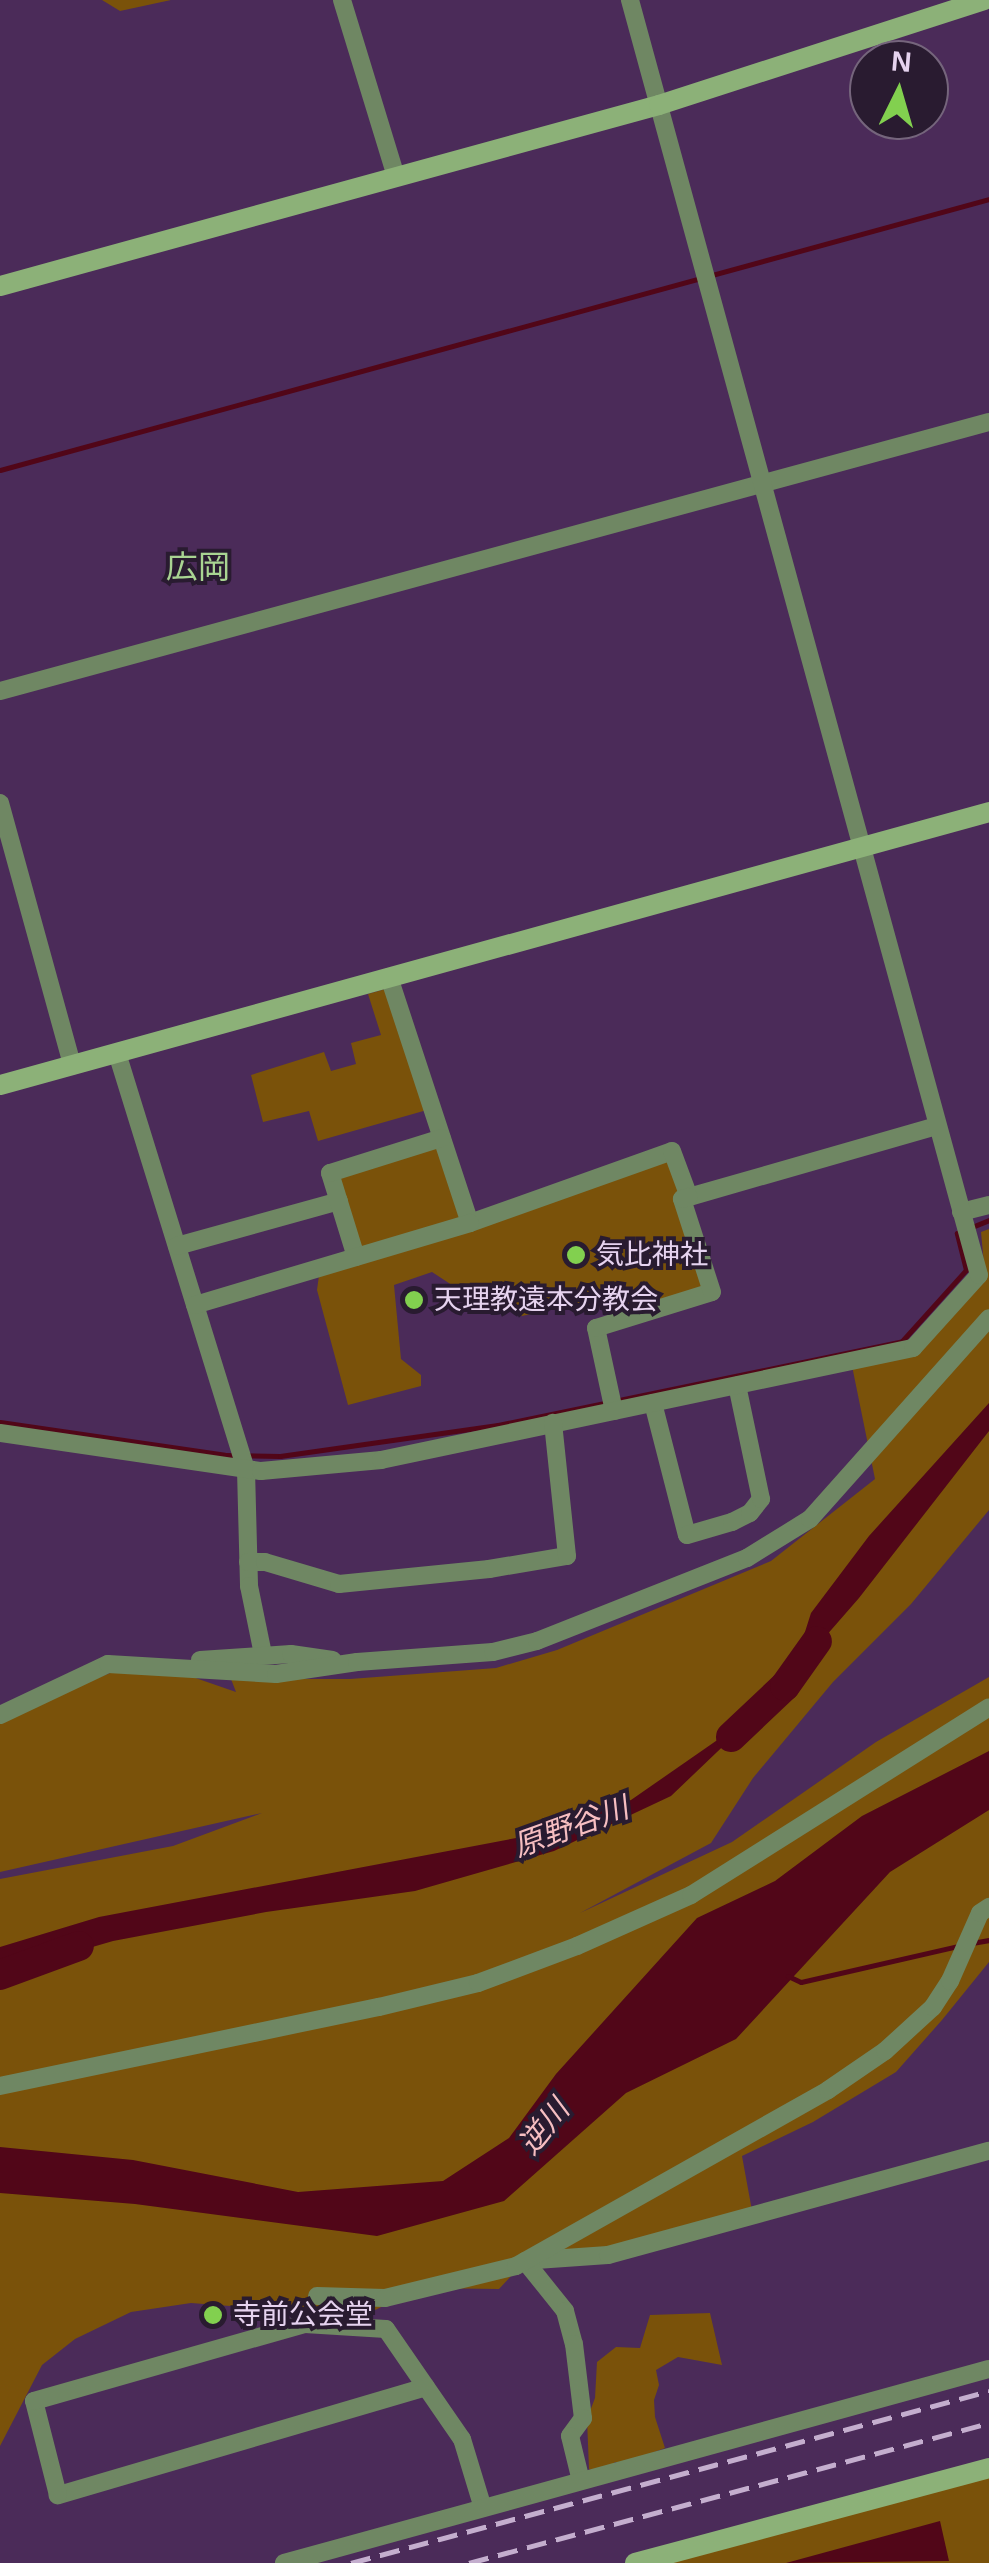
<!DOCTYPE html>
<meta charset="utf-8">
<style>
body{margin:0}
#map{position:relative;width:989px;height:2563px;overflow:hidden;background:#4b2b59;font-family:Helvetica,"Noto Sans JP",sans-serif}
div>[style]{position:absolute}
.green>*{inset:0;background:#7a520a;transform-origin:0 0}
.water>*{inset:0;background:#510618}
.stream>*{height:5px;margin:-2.5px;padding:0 2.5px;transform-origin:2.5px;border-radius:2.5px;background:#510618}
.river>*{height:30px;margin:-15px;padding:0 15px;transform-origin:15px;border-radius:15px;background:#510618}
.street>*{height:18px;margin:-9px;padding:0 9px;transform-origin:9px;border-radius:9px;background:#6f8763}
.secondary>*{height:20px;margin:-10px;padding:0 10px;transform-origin:10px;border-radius:10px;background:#8cb178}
.rail>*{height:5px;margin-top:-2.5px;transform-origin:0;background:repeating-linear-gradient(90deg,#c4aece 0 20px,transparent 0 30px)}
.dots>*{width:28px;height:28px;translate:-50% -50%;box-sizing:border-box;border:5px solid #291b30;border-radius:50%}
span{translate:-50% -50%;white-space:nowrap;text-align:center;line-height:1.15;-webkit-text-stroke:8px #291b30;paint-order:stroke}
.poi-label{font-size:28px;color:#e6d3ef}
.left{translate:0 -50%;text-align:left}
.water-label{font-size:30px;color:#f6bec1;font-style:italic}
.quarter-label{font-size:32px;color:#a9d492}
.north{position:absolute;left:849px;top:40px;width:100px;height:100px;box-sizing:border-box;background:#291b30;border:2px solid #75657c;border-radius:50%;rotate:5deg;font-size:28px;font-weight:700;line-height:40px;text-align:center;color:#e6d3ef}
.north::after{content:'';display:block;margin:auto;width:35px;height:45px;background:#82d04f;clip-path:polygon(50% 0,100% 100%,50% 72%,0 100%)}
</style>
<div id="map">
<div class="green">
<i style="clip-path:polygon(102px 0,171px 0,120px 11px)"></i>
<i style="clip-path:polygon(389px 988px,427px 1110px,318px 1141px,309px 1111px,263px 1122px,251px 1075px,324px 1052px,331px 1071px,356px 1064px,351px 1043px,381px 1035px,368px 994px)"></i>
<i style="left:443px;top:1141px;width:83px;height:117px;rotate:72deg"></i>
<i style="clip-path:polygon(672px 1151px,712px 1292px,637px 1308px,561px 1307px,522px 1316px,493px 1283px,461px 1291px,432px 1272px,394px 1285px,401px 1359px,421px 1375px,421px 1386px,348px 1405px,317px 1290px,320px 1268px)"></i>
<i style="clip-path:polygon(989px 1229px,989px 1510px,911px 1604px,833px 1682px,753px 1778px,711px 1843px,580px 1913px,732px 1842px,876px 1742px,989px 1677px,989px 1962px,942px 2020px,896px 2072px,813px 2122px,742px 2156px,753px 2216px,608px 2255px,525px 2261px,499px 2289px,420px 2288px,363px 2316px,191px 2303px,131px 2312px,75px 2339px,42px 2365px,0 2446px,0 1879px,173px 1846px,262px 1813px,0 1872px,0 1710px,23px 1707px,113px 1672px,158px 1665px,236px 1692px,231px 1679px,350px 1679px,496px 1668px,557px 1650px,771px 1561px,875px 1479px,851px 1361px,916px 1345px,985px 1275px,981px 1232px)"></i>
<i style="clip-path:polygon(710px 2313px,722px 2365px,678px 2357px,656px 2370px,659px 2385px,654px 2400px,655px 2417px,665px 2448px,625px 2463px,615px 2462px,606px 2474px,589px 2469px,587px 2419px,595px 2398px,597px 2362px,616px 2347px,640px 2348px,650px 2315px)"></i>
<i style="clip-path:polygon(989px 2468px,989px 2563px,635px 2563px)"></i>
</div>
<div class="water">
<i style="clip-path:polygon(989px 1403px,989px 1431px,859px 1598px,771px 1699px,797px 1657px,811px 1613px,869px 1536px)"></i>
<i style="clip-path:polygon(762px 1709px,671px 1796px,554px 1851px,415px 1891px,266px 1912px,113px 1941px,0 1974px,0 1947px,99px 1917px,532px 1835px,631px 1800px)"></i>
<i style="clip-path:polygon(989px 1751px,989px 1810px,890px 1872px,736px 2039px,626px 2093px,504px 2201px,377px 2236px,135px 2204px,0 2193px,0 2147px,133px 2160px,298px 2192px,443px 2181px,509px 2138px,556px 2074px,697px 1918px,775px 1881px,862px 1816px)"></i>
<i style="clip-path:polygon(940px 2521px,949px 2561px,786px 2563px)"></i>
</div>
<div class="stream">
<i style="left:0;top:470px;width:1025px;rotate:-15.32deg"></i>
<i style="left:0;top:1422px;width:227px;rotate:8.3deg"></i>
<i style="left:225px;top:1455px;width:55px;rotate:1deg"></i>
<i style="left:280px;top:1456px;width:220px;rotate:-8.1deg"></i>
<i style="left:498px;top:1425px;width:413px;rotate:-11.7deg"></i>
<i style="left:902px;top:1341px;width:96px;rotate:-48deg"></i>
<i style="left:966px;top:1270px;width:38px;rotate:-104deg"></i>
<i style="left:957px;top:1233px;width:35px;rotate:-22deg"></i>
<i style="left:972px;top:1943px;width:17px;rotate:-10deg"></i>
<i style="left:788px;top:1976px;width:14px;rotate:25deg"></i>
<i style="left:801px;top:1982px;width:165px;rotate:-12.9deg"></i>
</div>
<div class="river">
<i style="left:731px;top:1737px;width:74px;rotate:-43.4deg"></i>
<i style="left:785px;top:1686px;width:55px;rotate:-54.6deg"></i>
<i style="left:0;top:1975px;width:84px;rotate:-20.2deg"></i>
</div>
<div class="street">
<i style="left:342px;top:0;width:185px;rotate:73deg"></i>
<i style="left:0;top:691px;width:1025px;rotate:-15.22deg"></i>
<i style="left:0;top:803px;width:272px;rotate:74.6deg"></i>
<i style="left:389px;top:977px;width:259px;rotate:71.8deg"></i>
<i style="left:470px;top:1223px;width:214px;rotate:-19.6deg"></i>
<i style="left:672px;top:1151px;width:49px;rotate:69.7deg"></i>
<i style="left:689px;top:1197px;width:258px;rotate:-16deg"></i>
<i style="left:117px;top:1053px;width:436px;rotate:72.8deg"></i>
<i style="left:246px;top:1470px;width:116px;rotate:88.5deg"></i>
<i style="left:249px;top:1586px;width:69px;rotate:78.4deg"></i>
<i style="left:961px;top:1212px;width:29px;rotate:-14deg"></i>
<i style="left:177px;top:1246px;width:168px;rotate:-15.5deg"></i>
<i style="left:356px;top:1257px;width:88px;rotate:-107.2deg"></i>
<i style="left:330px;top:1173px;width:117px;rotate:-17.4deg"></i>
<i style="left:195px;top:1305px;width:287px;rotate:-16.6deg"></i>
<i style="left:653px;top:1403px;width:136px;rotate:75.6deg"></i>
<i style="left:687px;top:1535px;width:47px;rotate:-16.1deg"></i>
<i style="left:732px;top:1522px;width:20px;rotate:-27deg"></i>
<i style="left:750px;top:1513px;width:18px;rotate:-52deg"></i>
<i style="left:761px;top:1499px;width:116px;rotate:-101.9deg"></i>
<i style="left:614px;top:1411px;width:85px;rotate:-102.2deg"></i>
<i style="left:596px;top:1328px;width:121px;rotate:-17.2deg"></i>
<i style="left:712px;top:1292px;width:98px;rotate:-107.9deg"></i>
<i style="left:682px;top:1199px;width:7px;rotate:-16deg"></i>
<i style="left:0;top:1433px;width:264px;rotate:8.3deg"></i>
<i style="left:261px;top:1471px;width:121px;rotate:-5.2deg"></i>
<i style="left:381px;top:1460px;width:544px;rotate:-11.89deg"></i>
<i style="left:913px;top:1348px;width:98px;rotate:-47.9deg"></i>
<i style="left:979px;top:1275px;width:1322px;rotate:-105.31deg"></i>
<i style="left:248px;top:1562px;width:17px"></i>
<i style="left:265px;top:1562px;width:77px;rotate:16.6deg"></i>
<i style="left:339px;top:1584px;width:151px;rotate:-5.7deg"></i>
<i style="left:489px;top:1569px;width:79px;rotate:-9.5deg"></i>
<i style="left:567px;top:1556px;width:134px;rotate:-96deg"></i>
<i style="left:200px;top:1660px;width:91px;rotate:-3.8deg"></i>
<i style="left:291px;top:1654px;width:42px;rotate:8.1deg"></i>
<i style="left:0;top:1715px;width:119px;rotate:-25.3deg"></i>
<i style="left:108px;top:1664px;width:168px;rotate:3.4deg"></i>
<i style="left:276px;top:1674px;width:82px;rotate:-8.4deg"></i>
<i style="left:357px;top:1662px;width:136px;rotate:-4.2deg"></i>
<i style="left:493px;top:1652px;width:45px;rotate:-14deg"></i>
<i style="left:537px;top:1641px;width:226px;rotate:-21.6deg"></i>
<i style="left:747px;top:1558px;width:74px;rotate:-31.8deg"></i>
<i style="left:810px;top:1519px;width:269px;rotate:-48.3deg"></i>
<i style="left:0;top:2086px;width:387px;rotate:-11.8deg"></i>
<i style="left:379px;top:2007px;width:102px;rotate:-13.6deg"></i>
<i style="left:478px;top:1983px;width:106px;rotate:-20.5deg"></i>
<i style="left:577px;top:1946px;width:125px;rotate:-24.1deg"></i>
<i style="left:691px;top:1895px;width:352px;rotate:-32.2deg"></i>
<i style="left:536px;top:2260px;width:72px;rotate:-4deg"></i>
<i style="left:608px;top:2255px;width:395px;rotate:-15.3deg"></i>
<i style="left:525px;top:2261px;width:64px;rotate:51.3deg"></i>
<i style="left:565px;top:2311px;width:34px;rotate:75deg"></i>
<i style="left:574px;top:2344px;width:75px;rotate:83.1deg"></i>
<i style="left:583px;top:2418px;width:22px;rotate:126deg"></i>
<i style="left:570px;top:2436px;width:46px;rotate:76.3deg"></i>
<i style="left:317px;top:2296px;width:68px;rotate:1.7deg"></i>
<i style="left:385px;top:2298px;width:135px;rotate:-13.7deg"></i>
<i style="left:516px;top:2266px;width:358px;rotate:-29.4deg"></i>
<i style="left:828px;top:2090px;width:69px;rotate:-34.4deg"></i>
<i style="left:885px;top:2051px;width:65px;rotate:-42.5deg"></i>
<i style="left:933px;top:2007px;width:31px;rotate:-57deg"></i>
<i style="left:950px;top:1981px;width:74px;rotate:-66.2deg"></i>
<i style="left:980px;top:1913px;width:11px;rotate:-34deg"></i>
<i style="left:426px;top:2387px;width:384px;rotate:163.6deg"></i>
<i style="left:58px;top:2495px;width:97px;rotate:-104.3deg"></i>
<i style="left:34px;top:2401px;width:282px;rotate:-15.9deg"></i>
<i style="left:305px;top:2324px;width:81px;rotate:3.5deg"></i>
<i style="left:386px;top:2329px;width:134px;rotate:55.4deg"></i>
<i style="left:462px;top:2439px;width:72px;rotate:73.1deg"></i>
<i style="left:284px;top:2563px;width:731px;rotate:-15.39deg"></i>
</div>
<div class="secondary">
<i style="left:0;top:286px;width:683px;rotate:-15.36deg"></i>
<i style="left:659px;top:105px;width:342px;rotate:-17.9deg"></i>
<i style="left:0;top:1085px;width:1026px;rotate:-15.43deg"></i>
<i style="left:635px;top:2563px;width:367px;rotate:-15deg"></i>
</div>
<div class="rail">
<i style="left:351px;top:2563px;width:661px;rotate:-15.09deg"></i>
<i style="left:469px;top:2563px;width:539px;rotate:-15.07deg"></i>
</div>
<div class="dots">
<i style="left:576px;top:1255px;background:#82d04f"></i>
<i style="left:414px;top:1300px;background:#82d04f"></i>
<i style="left:213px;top:2315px;background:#82d04f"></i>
</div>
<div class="poi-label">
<span class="left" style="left:596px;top:1255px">気比神社</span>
<span class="left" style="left:434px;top:1300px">天理教遠本分教会</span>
<span class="left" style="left:233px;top:2315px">寺前公会堂</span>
</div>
<div class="water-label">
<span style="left:571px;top:1827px;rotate:-20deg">原野谷川</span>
<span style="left:544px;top:2127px;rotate:-51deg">逆川</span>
</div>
<div class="quarter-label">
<span style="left:198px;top:567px">広岡</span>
</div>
<div class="north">N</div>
</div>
